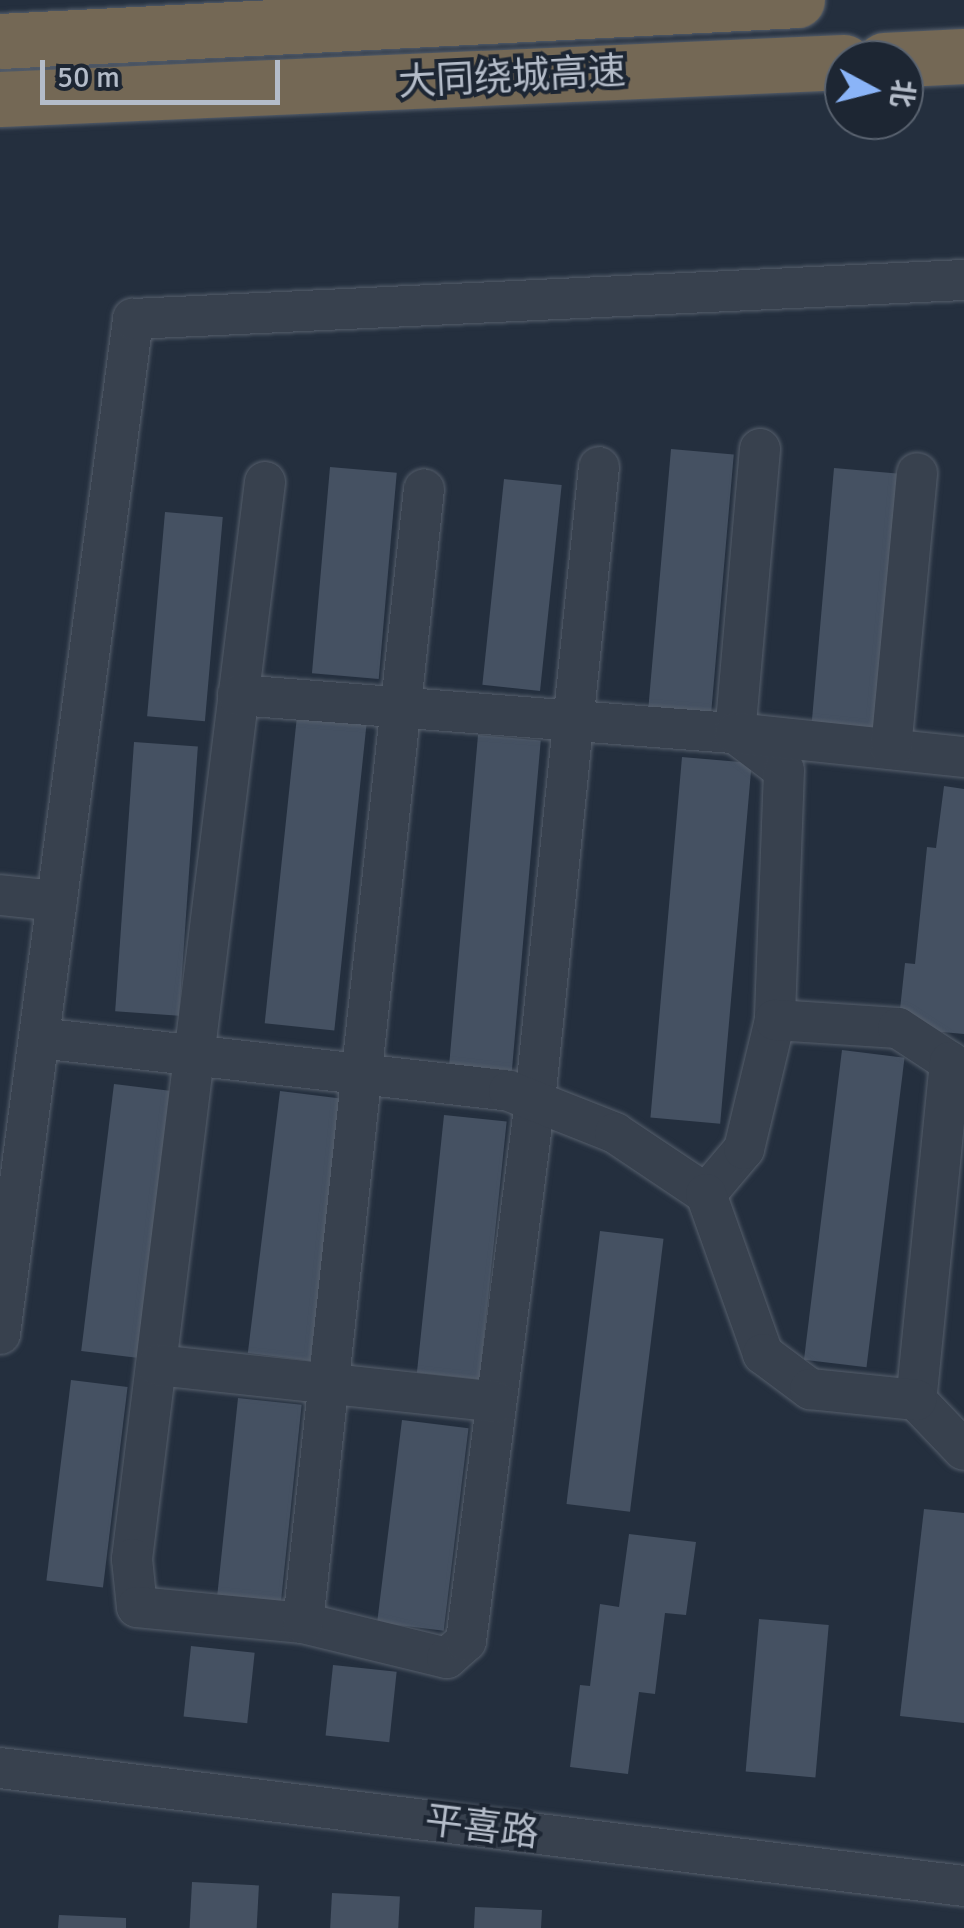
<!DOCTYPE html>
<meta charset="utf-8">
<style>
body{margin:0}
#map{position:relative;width:964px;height:1928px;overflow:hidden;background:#242f3e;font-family:Signika,"Noto Sans SC",sans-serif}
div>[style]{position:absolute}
.building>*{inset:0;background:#455162;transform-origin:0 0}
.roads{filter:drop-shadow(0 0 2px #565f6c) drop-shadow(0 0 2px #565f6c)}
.minor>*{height:40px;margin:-20px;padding:0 20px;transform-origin:20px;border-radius:20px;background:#38414e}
.highway>*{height:55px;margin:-27.5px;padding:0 27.5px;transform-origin:27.5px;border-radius:27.5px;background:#746855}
span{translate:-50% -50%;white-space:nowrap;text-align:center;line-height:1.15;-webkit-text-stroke:8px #1d2633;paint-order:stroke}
.street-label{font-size:38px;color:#b4bcc9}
.north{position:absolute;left:824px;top:40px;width:100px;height:100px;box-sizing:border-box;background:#1d2633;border:2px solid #59626f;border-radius:50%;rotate:97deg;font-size:28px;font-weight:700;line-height:40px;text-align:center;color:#b4bcc9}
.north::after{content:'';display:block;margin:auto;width:35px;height:45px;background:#8ab4f8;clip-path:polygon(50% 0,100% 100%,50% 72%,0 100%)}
.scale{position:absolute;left:40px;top:60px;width:240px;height:45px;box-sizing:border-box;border:5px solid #b4bcc9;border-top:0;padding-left:12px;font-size:30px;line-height:35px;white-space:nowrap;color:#b4bcc9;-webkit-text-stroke:8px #1d2633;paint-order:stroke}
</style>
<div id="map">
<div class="building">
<i style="left:671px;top:449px;width:63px;height:259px;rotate:5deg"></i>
<i style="left:330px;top:467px;width:67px;height:207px;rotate:5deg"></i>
<i style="left:834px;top:468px;width:63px;height:259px;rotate:5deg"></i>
<i style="left:504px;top:479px;width:58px;height:207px;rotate:6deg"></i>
<i style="left:165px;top:512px;width:58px;height:205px;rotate:5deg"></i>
<i style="left:297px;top:716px;width:70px;height:309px;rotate:6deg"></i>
<i style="left:478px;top:735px;width:63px;height:331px;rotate:5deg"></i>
<i style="left:134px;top:742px;width:64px;height:270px;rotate:4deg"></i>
<i style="left:682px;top:757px;width:70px;height:362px;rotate:5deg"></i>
<i style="clip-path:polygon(944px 786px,964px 789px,964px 1034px,898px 1028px,905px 963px,915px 964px,927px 847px,936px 848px)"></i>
<i style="left:842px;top:1050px;width:63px;height:312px;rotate:7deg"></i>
<i style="left:114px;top:1084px;width:56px;height:269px;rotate:7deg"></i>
<i style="left:280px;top:1091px;width:63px;height:264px;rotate:7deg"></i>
<i style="left:444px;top:1115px;width:63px;height:259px;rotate:6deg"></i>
<i style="left:600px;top:1231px;width:64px;height:275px;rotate:7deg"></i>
<i style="left:71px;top:1380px;width:57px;height:202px;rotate:7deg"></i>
<i style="left:238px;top:1398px;width:64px;height:209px;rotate:6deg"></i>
<i style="left:402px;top:1420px;width:67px;height:204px;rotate:7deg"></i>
<i style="clip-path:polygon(924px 1509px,964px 1513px,964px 1723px,900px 1716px)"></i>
<i style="clip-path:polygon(629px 1534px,696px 1542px,686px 1615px,665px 1613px,655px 1694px,639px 1692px,628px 1774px,570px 1767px,580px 1685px,590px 1686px,600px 1604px,619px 1607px)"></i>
<i style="left:759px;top:1619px;width:70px;height:153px;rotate:5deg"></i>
<i style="left:191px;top:1646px;width:64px;height:71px;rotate:6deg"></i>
<i style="left:333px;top:1665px;width:64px;height:71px;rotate:6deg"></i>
<i style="left:192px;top:1882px;width:67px;height:46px;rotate:3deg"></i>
<i style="left:332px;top:1893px;width:68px;height:35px;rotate:3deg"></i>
<i style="clip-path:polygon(475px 1907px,542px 1910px,541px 1928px,474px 1928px)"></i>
<i style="clip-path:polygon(59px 1915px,126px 1918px,126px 1928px,58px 1928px)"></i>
</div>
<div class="roads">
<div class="minor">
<i style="left:760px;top:449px;width:285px;rotate:95deg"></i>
<i style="left:735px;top:733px;width:61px;rotate:37.1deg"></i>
<i style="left:784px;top:770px;width:250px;rotate:92.1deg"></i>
<i style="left:265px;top:482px;width:1085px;rotate:97.04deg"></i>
<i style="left:132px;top:1559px;width:48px;rotate:84.1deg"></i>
<i style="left:137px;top:1607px;width:167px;rotate:5.5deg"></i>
<i style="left:303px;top:1623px;width:148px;rotate:13.7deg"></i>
<i style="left:447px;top:1658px;width:25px;rotate:-42deg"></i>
<i style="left:466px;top:1641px;width:544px;rotate:-82.72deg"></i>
<i style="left:535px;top:1101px;width:637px;rotate:-84.24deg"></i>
<i style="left:238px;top:695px;width:498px;rotate:4.4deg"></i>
<i style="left:735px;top:733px;width:230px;rotate:6deg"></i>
<i style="left:891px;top:749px;width:277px;rotate:-84.6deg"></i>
<i style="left:0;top:895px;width:57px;rotate:6deg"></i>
<i style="left:39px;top:1038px;width:473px;rotate:6.4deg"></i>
<i style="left:509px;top:1091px;width:114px;rotate:21.6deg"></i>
<i style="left:615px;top:1133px;width:110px;rotate:33.8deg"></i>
<i style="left:706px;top:1194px;width:59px;rotate:-49.8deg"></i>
<i style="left:744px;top:1149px;width:133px;rotate:-76.5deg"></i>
<i style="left:775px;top:1020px;width:123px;rotate:3.7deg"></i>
<i style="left:898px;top:1028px;width:62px;rotate:33.2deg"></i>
<i style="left:950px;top:1062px;width:340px;rotate:95.7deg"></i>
<i style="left:916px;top:1400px;width:69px;rotate:46.2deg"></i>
<i style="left:706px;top:1194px;width:170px;rotate:70.4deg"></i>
<i style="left:763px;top:1354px;width:59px;rotate:36.7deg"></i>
<i style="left:810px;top:1389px;width:107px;rotate:5.9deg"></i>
<i style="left:0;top:1334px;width:1024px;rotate:-82.53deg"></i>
<i style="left:133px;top:319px;width:832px;rotate:-2.69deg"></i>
<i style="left:157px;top:1365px;width:341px;rotate:6.2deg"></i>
<i style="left:303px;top:1623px;width:1140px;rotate:-83.91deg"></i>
<i style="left:0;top:1768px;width:971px;rotate:6.98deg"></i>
</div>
<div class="highway">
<i style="left:0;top:41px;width:798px;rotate:-2.94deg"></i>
<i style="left:884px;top:60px;width:80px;rotate:-2.9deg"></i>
<i style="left:0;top:99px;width:845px;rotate:-2.51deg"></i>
</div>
</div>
<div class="street-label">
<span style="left:512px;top:77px;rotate:-3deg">大同绕城高速</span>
<span style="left:482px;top:1827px;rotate:7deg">平喜路</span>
</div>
<div class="north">北</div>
<div class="scale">50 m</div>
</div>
